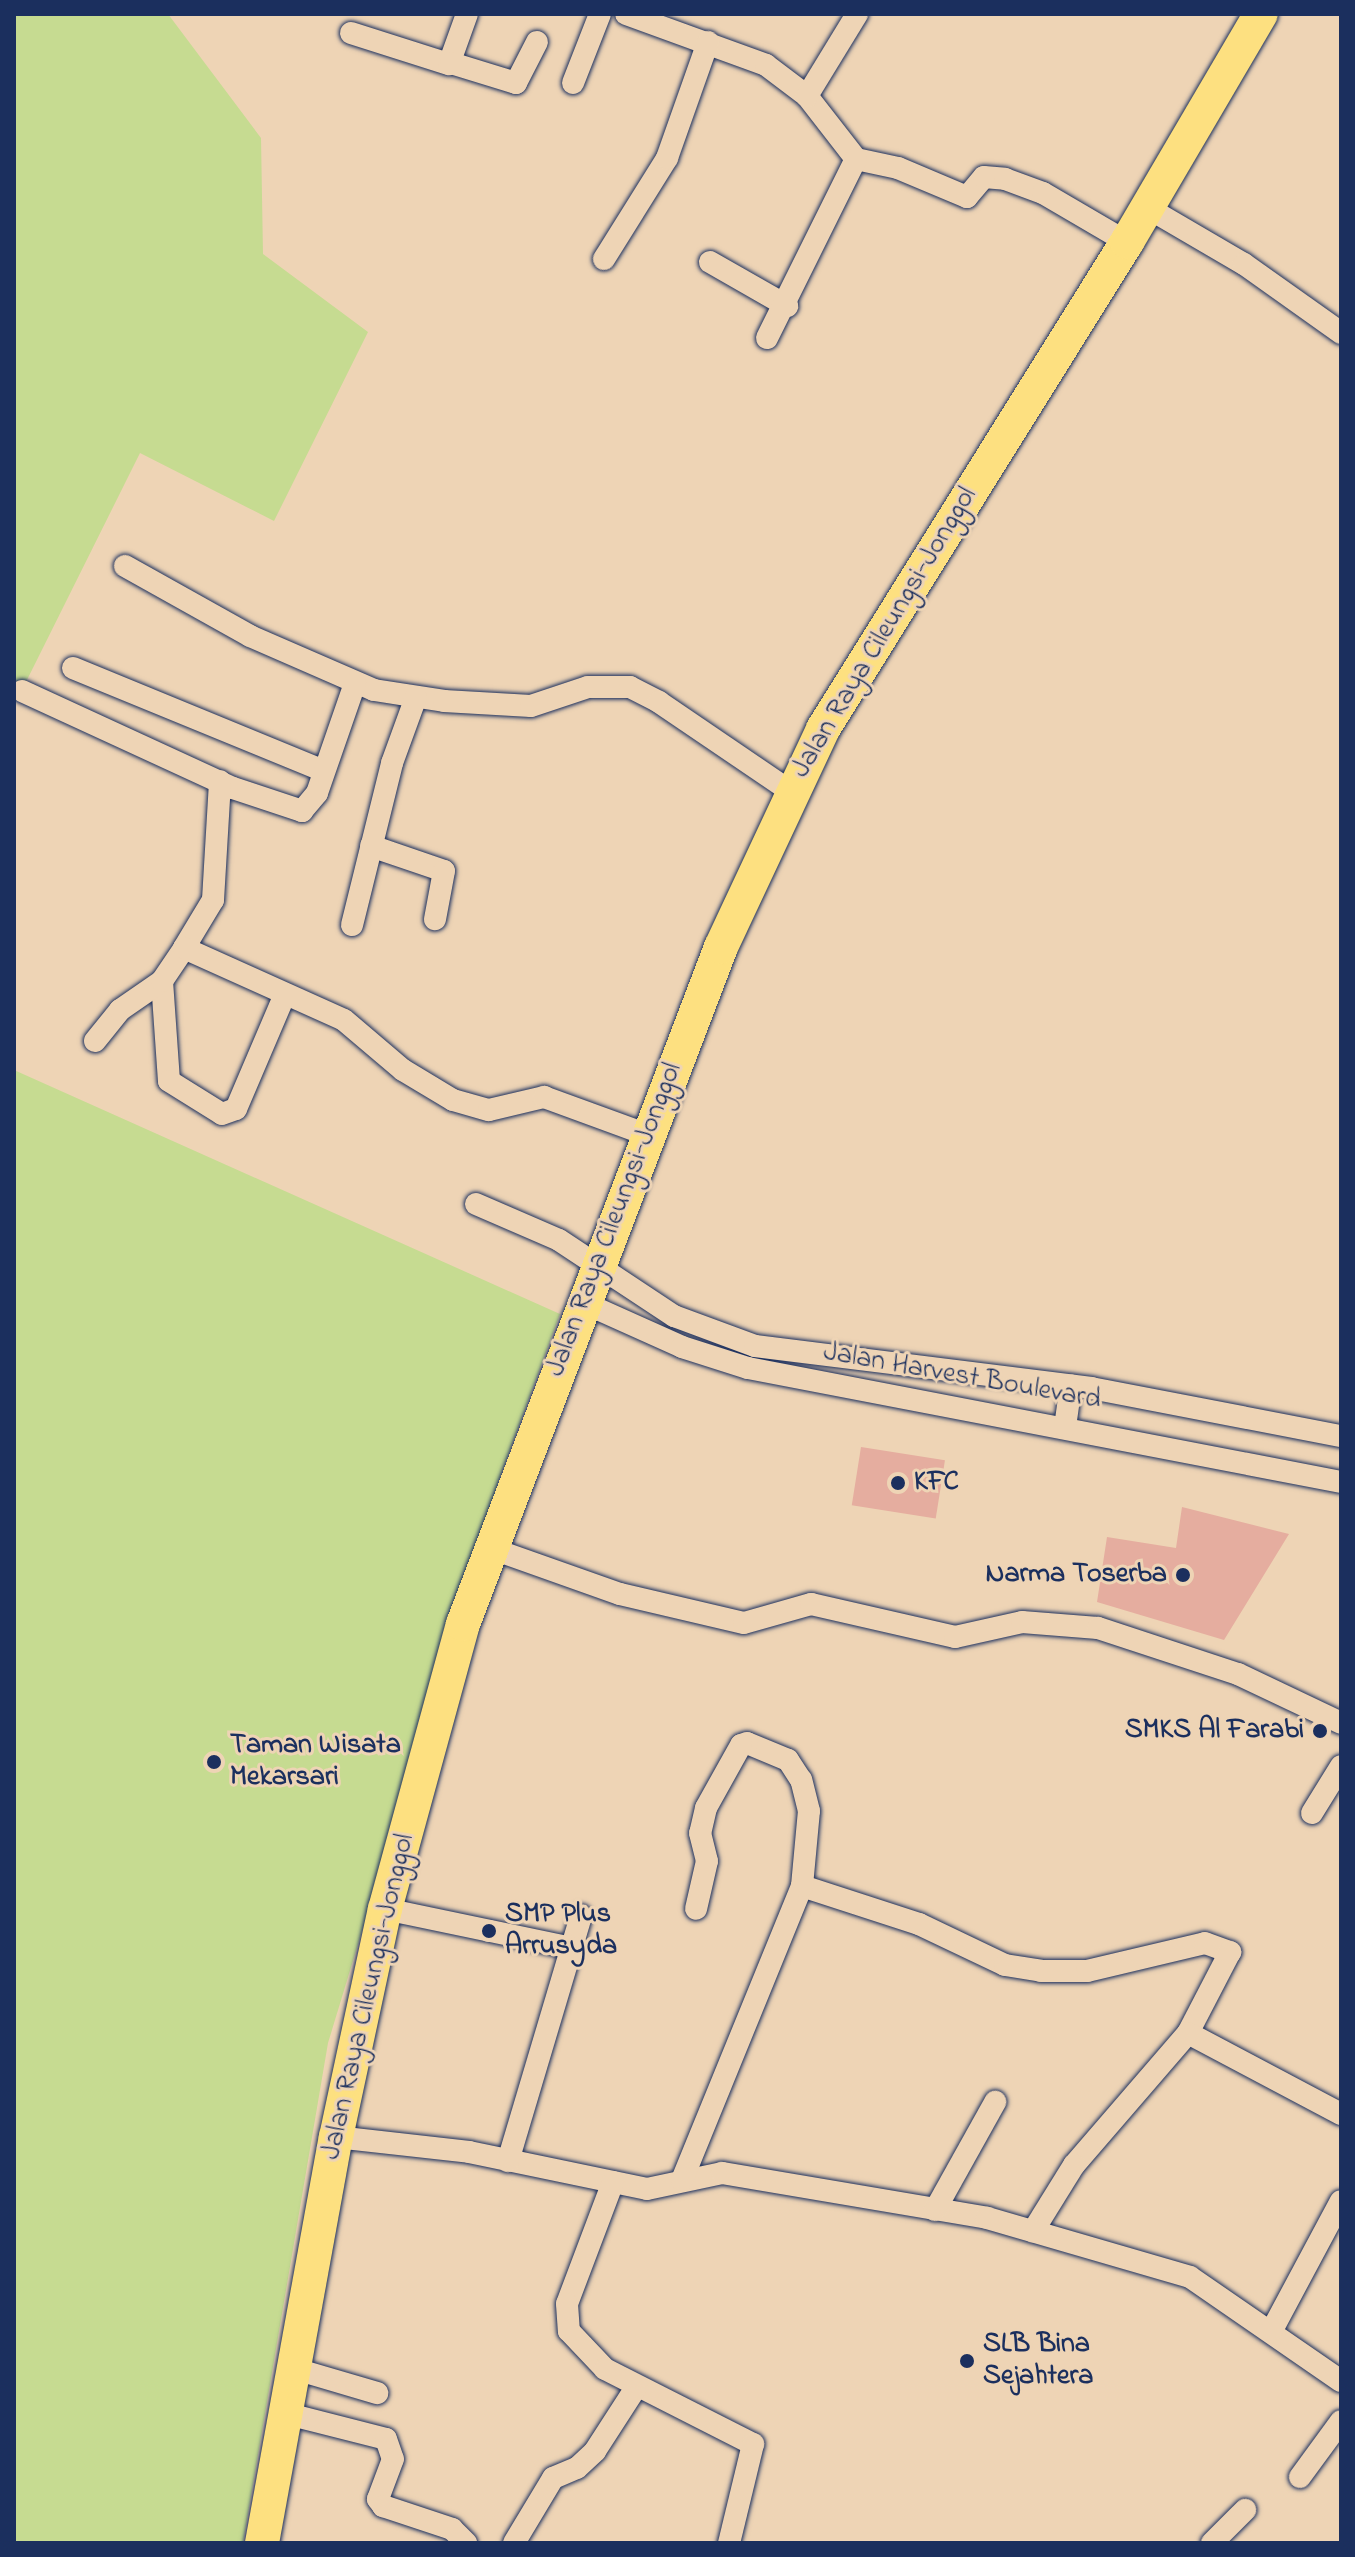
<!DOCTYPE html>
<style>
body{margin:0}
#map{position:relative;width:1355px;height:2557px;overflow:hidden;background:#eed4b5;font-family:"Indie Flower",sans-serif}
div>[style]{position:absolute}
.green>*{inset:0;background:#c6db91}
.building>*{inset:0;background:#e5ad9f;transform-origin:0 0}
.roads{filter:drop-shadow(0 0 2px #1b2f5e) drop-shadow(0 0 2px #1b2f5e)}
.minor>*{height:22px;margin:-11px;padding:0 11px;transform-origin:11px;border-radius:11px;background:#eed4b5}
.primary>*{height:34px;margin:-17px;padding:0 17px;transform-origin:17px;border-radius:17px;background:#fde080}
.dots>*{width:22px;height:22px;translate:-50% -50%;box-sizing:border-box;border:4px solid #eed4b5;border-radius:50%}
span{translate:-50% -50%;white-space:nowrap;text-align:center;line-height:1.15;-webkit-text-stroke:6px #eed4b5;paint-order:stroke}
.street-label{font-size:28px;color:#1b2f5e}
.poi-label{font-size:28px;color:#1b2f5e;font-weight:700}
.left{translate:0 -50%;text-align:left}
.right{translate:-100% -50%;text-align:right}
.frame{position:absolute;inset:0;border:16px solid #1b2f5e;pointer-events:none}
</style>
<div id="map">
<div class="green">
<i style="clip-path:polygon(14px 14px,168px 14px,261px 138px,263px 254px,368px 332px,274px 521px,140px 453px,14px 706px)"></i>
<i style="clip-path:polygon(14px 1070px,560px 1314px,499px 1480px,328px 2043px,243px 2543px,14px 2543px)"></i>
</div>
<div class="building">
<i style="left:861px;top:1447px;width:85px;height:59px;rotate:9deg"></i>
<i style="clip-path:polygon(1182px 1507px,1289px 1534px,1224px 1640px,1097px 1602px,1107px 1537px,1176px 1548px)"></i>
</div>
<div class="roads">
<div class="minor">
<i style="left:626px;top:14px;width:149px;rotate:20deg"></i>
<i style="left:766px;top:65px;width:51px;rotate:37.1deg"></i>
<i style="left:807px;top:96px;width:80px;rotate:52.1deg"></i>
<i style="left:856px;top:159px;width:43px;rotate:12.1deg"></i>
<i style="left:898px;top:168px;width:75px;rotate:22.8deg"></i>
<i style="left:967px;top:197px;width:26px;rotate:-50deg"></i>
<i style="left:984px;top:177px;width:21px;rotate:5deg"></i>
<i style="left:1005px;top:179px;width:40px;rotate:20.2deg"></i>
<i style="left:1043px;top:193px;width:97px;rotate:30.3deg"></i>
<i style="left:351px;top:33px;width:103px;rotate:17.6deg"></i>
<i style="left:449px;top:64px;width:53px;rotate:-70.2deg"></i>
<i style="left:451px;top:63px;width:68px;rotate:17.1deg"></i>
<i style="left:516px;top:83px;width:46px;rotate:-62.9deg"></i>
<i style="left:573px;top:83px;width:74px;rotate:-68.6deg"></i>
<i style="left:807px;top:96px;width:96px;rotate:-58.6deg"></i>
<i style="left:1148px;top:208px;width:111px;rotate:30.3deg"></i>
<i style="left:1244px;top:264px;width:119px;rotate:35.4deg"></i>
<i style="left:604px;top:259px;width:119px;rotate:-58deg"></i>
<i style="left:667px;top:158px;width:123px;rotate:-70.5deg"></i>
<i style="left:710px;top:262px;width:89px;rotate:29.7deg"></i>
<i style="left:767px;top:338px;width:200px;rotate:-63.6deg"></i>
<i style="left:125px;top:566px;width:143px;rotate:29.2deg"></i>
<i style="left:250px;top:636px;width:135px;rotate:23.5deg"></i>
<i style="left:374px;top:690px;width:71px;rotate:8.9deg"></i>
<i style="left:444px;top:701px;width:87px;rotate:3.3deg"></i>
<i style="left:531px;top:706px;width:60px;rotate:-18.4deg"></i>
<i style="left:588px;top:687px;width:42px"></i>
<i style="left:630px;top:687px;width:33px;rotate:27deg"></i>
<i style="left:659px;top:702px;width:158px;rotate:34.2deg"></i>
<i style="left:73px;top:668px;width:271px;rotate:22.3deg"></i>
<i style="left:22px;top:691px;width:232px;rotate:24.7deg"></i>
<i style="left:233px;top:788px;width:73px;rotate:18.4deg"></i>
<i style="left:302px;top:811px;width:23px;rotate:-50deg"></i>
<i style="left:317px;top:793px;width:116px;rotate:-70.9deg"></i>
<i style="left:371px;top:846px;width:77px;rotate:18.9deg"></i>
<i style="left:444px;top:871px;width:49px;rotate:100.6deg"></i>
<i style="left:352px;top:925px;width:167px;rotate:-76.1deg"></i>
<i style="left:392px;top:763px;width:70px;rotate:-70deg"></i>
<i style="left:184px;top:948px;width:56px;rotate:-58.9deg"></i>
<i style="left:213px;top:900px;width:119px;rotate:-86.6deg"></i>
<i style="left:162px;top:981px;width:100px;rotate:86deg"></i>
<i style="left:169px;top:1081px;width:62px;rotate:31.9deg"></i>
<i style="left:222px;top:1114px;width:15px;rotate:-20deg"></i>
<i style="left:236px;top:1109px;width:125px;rotate:-66.9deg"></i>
<i style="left:95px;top:1041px;width:40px;rotate:-51deg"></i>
<i style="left:120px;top:1010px;width:51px;rotate:-34.6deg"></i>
<i style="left:162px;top:981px;width:40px;rotate:-56deg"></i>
<i style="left:184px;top:948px;width:175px;rotate:24.2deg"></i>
<i style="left:344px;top:1020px;width:77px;rotate:40.3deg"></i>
<i style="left:403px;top:1070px;width:58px;rotate:31deg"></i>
<i style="left:453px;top:1100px;width:37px;rotate:16deg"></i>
<i style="left:489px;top:1110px;width:57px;rotate:-13.3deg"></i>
<i style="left:544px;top:1097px;width:111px;rotate:20.1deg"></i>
<i style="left:476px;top:1204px;width:90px;rotate:23.4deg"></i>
<i style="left:559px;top:1240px;width:138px;rotate:33.5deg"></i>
<i style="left:674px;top:1316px;width:86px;rotate:20.3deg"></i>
<i style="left:755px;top:1346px;width:339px;rotate:7.1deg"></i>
<i style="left:1091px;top:1388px;width:255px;rotate:10.9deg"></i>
<i style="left:582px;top:1302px;width:110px;rotate:24.2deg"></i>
<i style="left:682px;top:1347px;width:69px;rotate:17.7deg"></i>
<i style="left:748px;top:1368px;width:604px;rotate:10.88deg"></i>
<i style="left:1065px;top:1427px;width:42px;rotate:-81.9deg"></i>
<i style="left:490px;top:1548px;width:138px;rotate:19.5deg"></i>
<i style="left:620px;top:1594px;width:127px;rotate:13.2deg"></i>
<i style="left:744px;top:1623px;width:70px;rotate:-15.8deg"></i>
<i style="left:811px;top:1604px;width:148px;rotate:12.9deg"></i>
<i style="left:955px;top:1637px;width:69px;rotate:-12.6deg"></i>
<i style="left:1022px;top:1622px;width:76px;rotate:4.5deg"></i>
<i style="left:1098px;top:1628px;width:147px;rotate:18.2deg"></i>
<i style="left:1238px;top:1674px;width:114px;rotate:25.4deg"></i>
<i style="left:1312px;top:1813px;width:55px;rotate:-58.3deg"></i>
<i style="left:802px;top:1886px;width:123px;rotate:18deg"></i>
<i style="left:919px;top:1924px;width:95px;rotate:25.5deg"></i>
<i style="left:1005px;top:1965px;width:36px;rotate:9deg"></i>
<i style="left:1041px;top:1971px;width:46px"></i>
<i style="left:1087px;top:1971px;width:121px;rotate:-13.3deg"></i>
<i style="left:1205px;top:1943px;width:27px;rotate:20deg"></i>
<i style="left:1230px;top:1952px;width:91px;rotate:117.4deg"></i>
<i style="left:1188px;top:2033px;width:174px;rotate:130.8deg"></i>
<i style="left:1074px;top:2165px;width:78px;rotate:121.8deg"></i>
<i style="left:385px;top:1909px;width:191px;rotate:11.8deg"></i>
<i style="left:1188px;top:2033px;width:173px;rotate:27.9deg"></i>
<i style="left:336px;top:2137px;width:134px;rotate:6.4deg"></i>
<i style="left:469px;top:2152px;width:182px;rotate:11.7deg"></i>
<i style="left:647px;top:2189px;width:77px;rotate:-12deg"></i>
<i style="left:722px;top:2173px;width:269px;rotate:9.6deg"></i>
<i style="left:987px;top:2218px;width:211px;rotate:16.2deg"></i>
<i style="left:1190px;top:2277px;width:183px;rotate:34.6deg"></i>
<i style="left:508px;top:2161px;width:256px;rotate:-73.4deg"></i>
<i style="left:682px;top:2180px;width:318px;rotate:-67.8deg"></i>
<i style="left:802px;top:1886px;width:75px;rotate:-84.7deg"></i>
<i style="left:809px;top:1811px;width:32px;rotate:-104deg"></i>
<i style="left:801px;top:1780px;width:24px;rotate:-123deg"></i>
<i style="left:788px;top:1760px;width:44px;rotate:-157.5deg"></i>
<i style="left:747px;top:1743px;width:6px;rotate:162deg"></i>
<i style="left:741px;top:1745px;width:72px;rotate:119.1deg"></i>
<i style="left:706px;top:1808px;width:26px;rotate:103deg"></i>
<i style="left:700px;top:1833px;width:29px;rotate:76deg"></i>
<i style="left:707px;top:1861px;width:49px;rotate:102.9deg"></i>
<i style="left:613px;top:2182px;width:130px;rotate:110.7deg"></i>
<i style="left:567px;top:2304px;width:27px;rotate:86deg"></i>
<i style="left:569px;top:2331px;width:52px;rotate:46.5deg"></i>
<i style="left:605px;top:2369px;width:166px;rotate:26.9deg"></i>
<i style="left:753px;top:2444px;width:102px;rotate:103.6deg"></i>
<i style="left:935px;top:2210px;width:124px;rotate:-60.9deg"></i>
<i style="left:1272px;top:2330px;width:146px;rotate:-61.9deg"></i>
<i style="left:292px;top:2368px;width:89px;rotate:16.4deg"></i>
<i style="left:284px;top:2413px;width:105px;rotate:14.3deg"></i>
<i style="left:386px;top:2439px;width:21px;rotate:71deg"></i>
<i style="left:393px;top:2459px;width:43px;rotate:110.6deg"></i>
<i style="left:378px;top:2499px;width:9px;rotate:54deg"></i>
<i style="left:383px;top:2506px;width:73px;rotate:18.4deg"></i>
<i style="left:452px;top:2529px;width:20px;rotate:45deg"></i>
<i style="left:1300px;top:2477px;width:69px;rotate:-53.8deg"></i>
<i style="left:514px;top:2543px;width:76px;rotate:-59deg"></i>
<i style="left:553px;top:2478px;width:26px;rotate:-23deg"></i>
<i style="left:577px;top:2468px;width:25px;rotate:-43deg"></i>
<i style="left:595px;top:2451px;width:77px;rotate:-57.1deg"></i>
<i style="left:1212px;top:2543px;width:47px;rotate:-45deg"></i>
</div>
<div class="primary">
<i style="left:262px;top:2543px;width:413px;rotate:-79.7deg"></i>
<i style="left:336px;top:2137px;width:233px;rotate:-77.9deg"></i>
<i style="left:385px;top:1909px;width:295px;rotate:-74.7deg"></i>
<i style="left:463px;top:1624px;width:724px;rotate:-69.14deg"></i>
<i style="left:721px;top:947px;width:241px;rotate:-64.9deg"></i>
<i style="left:823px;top:729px;width:574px;rotate:-58.03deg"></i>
<i style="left:1127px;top:242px;width:264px;rotate:-59.6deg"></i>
</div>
</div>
<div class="dots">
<i style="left:898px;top:1483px;background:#1b2f5e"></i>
<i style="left:1183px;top:1575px;background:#1b2f5e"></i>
<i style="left:1320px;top:1731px;background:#1b2f5e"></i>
<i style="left:214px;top:1762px;background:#1b2f5e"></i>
<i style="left:489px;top:1931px;background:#1b2f5e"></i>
<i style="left:967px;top:2361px;background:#1b2f5e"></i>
</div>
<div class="street-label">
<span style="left:885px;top:633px;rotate:-59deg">Jalan Raya Cileungsi-Jonggol</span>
<span style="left:615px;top:1220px;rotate:-69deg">Jalan Raya Cileungsi-Jonggol</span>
<span style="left:962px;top:1377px;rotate:10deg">Jalan Harvest Boulevard</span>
<span style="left:369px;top:1997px;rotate:-77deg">Jalan Raya Cileungsi-Jonggol</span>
</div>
<div class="poi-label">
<span class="left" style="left:914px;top:1483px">KFC</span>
<span class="right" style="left:1167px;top:1575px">Narma Toserba</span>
<span class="right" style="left:1304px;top:1731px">SMKS Al Farabi</span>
<span class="left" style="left:230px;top:1762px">Taman Wisata<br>Mekarsari</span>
<span class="left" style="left:505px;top:1931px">SMP Plus<br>Arrusyda</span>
<span class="left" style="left:983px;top:2361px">SLB Bina<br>Sejahtera</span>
</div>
<div class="frame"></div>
</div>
